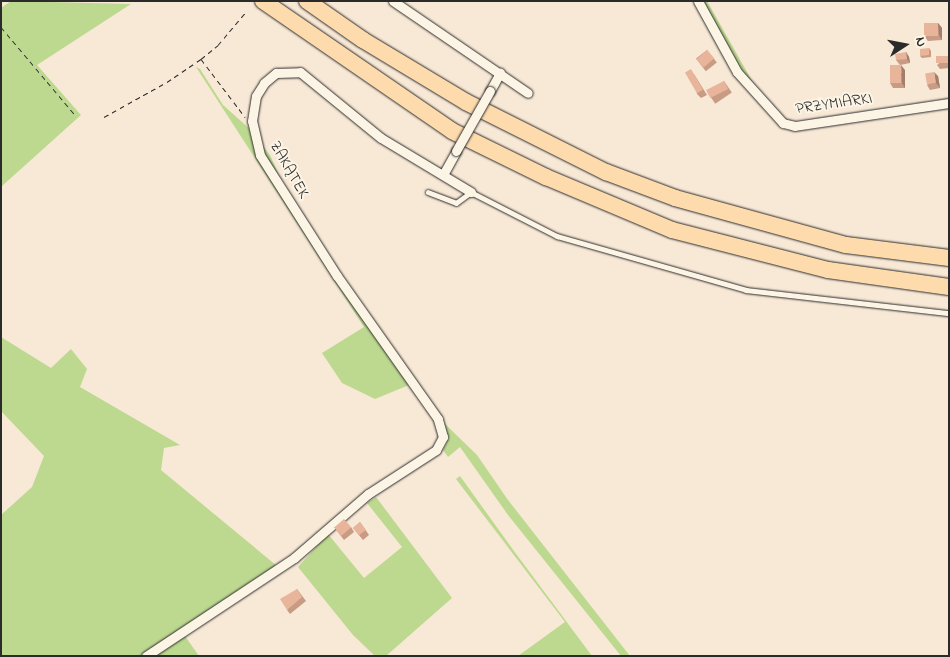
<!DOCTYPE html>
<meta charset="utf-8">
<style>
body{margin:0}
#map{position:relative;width:950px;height:657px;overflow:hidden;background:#f8e8d6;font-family:"Indie Flower",sans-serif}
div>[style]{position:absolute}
.green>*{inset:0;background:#bdd990}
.path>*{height:1px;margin-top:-0.5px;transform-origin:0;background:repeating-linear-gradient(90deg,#2b2b2b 0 5px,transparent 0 9px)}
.roads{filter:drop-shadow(0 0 1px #2b2b2b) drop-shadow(0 0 1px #2b2b2b)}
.service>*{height:4.5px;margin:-2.25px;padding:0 2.25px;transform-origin:2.25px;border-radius:2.25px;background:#fcf5e5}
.minor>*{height:9px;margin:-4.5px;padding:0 4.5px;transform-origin:4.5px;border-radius:4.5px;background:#fcf5e5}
.motorway>*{height:16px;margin:-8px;padding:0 8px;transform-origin:8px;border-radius:8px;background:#fedbac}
.bridges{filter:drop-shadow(0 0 1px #2b2b2b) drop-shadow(0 0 1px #2b2b2b)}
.minor-bridge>*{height:9px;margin:-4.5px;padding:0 4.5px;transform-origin:4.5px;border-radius:4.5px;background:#fcf5e5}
.wall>*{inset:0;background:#c89b84;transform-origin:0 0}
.shaded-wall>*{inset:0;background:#a27e6c}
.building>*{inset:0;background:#e8b49a;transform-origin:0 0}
span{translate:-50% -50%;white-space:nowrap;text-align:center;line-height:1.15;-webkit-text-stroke:4px #fcf5e5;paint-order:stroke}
.street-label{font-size:16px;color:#2b2b2b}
.frame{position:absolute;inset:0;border:2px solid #2b2b2b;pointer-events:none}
.north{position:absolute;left:880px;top:20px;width:50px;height:50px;-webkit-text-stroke:4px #fcf5e5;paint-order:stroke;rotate:79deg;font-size:14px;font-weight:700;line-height:20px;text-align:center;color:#2b2b2b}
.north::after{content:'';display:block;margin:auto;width:18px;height:22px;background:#2b2b2b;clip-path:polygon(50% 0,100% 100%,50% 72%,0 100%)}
</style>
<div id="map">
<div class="green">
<i style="clip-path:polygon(11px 1px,131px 4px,37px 65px,81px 115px,2px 186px,1px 8px)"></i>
<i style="clip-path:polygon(701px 1px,707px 1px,756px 88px,731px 57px)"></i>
<i style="clip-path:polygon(196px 67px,200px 69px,223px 105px,251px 130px,270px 155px,285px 190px,372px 322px,445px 424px,477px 455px,508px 500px,630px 656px,621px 656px,508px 515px,460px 447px,448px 457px,443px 450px,449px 438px,445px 425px,440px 428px,409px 385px,375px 399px,342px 383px,322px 353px,364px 327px)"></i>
<i style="clip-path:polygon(1px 337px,51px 368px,71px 349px,87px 369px,80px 387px,180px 445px,164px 448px,161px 470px,277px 566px,140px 656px,1px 656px,1px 515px,32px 487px,44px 456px,1px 411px)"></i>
<i style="clip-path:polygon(460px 476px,511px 547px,592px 656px,518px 656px,565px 622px,456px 479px)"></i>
<i style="clip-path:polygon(376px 497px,452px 598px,386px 656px,375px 656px,353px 635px,298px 567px,328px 534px,364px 578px,402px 547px,367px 503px)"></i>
<i style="clip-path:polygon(185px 636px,199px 656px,156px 656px,184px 636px)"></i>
</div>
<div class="path">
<i style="left:1px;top:27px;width:116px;rotate:49.9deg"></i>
<i style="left:201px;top:59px;width:73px;rotate:52.8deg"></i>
<i style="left:104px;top:117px;width:72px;rotate:-29.1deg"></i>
<i style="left:167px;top:82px;width:41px;rotate:-34.1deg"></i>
<i style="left:201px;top:59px;width:22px;rotate:-39deg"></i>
<i style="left:218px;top:45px;width:42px;rotate:-49.8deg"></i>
</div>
<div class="roads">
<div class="service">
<i style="left:428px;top:192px;width:30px;rotate:21deg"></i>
<i style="left:456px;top:203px;width:19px;rotate:-36deg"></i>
<i style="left:471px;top:192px;width:97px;rotate:27.1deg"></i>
<i style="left:557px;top:236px;width:197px;rotate:15.9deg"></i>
<i style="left:746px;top:290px;width:204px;rotate:6.5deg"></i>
</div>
<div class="minor">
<i style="left:393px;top:1px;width:163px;rotate:34.3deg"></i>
<i style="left:698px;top:1px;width:81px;rotate:61.2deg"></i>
<i style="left:737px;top:72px;width:69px;rotate:48deg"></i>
<i style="left:783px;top:123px;width:12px;rotate:14deg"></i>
<i style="left:795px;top:126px;width:156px;rotate:-8.5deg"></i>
<i style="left:490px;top:91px;width:21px;rotate:-61deg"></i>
<i style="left:444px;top:173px;width:25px;rotate:-61deg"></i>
<i style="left:146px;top:656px;width:178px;rotate:-33.5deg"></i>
<i style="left:294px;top:558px;width:98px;rotate:-40.9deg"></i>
<i style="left:368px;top:494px;width:81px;rotate:-32.9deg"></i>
<i style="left:436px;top:450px;width:15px;rotate:-62deg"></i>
<i style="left:443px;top:437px;width:19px;rotate:-106deg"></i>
<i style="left:438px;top:419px;width:175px;rotate:-125.2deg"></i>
<i style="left:337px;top:276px;width:143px;rotate:-122.5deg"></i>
<i style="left:260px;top:155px;width:35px;rotate:-103deg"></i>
<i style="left:252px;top:121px;width:25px;rotate:-81deg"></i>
<i style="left:256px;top:96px;width:15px;rotate:-58deg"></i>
<i style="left:264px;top:83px;width:16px;rotate:-40deg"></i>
<i style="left:276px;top:73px;width:24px;rotate:-2deg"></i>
<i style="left:300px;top:72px;width:104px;rotate:39.2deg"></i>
<i style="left:381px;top:138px;width:105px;rotate:31deg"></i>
</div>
<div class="motorway">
<i style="left:263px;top:1px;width:229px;rotate:34.5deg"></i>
<i style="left:452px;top:131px;width:105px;rotate:26.1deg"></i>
<i style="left:546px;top:177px;width:137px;rotate:22.8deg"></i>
<i style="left:672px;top:230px;width:161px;rotate:14.4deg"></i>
<i style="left:828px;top:270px;width:122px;rotate:8deg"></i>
<i style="left:307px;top:1px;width:68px;rotate:34.9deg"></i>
<i style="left:363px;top:40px;width:120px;rotate:31deg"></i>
<i style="left:466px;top:102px;width:157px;rotate:26.6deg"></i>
<i style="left:606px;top:172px;width:74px;rotate:20.6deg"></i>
<i style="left:675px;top:198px;width:177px;rotate:15.4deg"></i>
<i style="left:846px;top:245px;width:104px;rotate:7.2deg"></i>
</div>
</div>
<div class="bridges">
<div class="minor-bridge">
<i style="left:456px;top:151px;width:69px;rotate:-60.5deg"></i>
</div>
</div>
<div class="wall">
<i style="clip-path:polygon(938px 23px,942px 28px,942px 40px,928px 41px,924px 36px)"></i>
<i style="clip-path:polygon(929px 48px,931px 51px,931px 57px,922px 58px,920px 56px)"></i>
<i style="left:707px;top:50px;width:16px;height:14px;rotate:52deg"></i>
<i style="clip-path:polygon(906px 52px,909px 57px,910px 63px,900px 65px,896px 60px)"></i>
<i style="clip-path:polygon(948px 56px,949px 58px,949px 68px,940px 69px,937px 65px)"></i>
<i style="clip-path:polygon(905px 70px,905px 88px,893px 88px,890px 83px)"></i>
<i style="clip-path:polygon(694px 74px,707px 95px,701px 98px,697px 94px)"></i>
<i style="clip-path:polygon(938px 76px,940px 88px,930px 90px,927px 85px)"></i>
<i style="left:724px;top:81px;width:14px;height:20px;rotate:56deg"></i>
<i style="clip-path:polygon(360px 522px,369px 535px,363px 540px,353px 528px)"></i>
<i style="clip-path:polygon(334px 527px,351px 527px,354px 532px,344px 540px)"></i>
<i style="clip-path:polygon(297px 589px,306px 601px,290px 614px,287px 610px)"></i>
</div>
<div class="shaded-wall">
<i style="clip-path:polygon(938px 23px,942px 28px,942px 40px,939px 35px)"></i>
<i style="clip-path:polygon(906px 52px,909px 57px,910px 63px,907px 59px)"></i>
<i style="clip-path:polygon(901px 65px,905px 70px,905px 88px,902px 83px)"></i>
<i style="clip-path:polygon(934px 72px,938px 76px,940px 88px,936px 83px)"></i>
</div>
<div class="building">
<i style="left:924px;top:23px;width:14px;height:13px"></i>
<i style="clip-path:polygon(929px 48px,929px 55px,920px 56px,920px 49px)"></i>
<i style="left:707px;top:50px;width:11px;height:14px;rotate:49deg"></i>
<i style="clip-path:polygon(906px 52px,907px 59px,896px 60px,895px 54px)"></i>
<i style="left:948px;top:56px;width:7px;height:12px;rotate:90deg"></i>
<i style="left:890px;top:65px;width:11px;height:18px"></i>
<i style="left:691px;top:69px;width:24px;height:7px;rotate:60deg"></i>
<i style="left:934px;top:72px;width:11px;height:9px;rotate:80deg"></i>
<i style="left:724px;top:81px;width:9px;height:20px;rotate:63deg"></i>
<i style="left:344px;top:519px;width:11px;height:13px;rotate:49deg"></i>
<i style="clip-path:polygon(360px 522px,366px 530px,359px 535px,353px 528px)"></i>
<i style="clip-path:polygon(297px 589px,302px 597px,287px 610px,280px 599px)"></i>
</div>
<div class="street-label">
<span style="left:834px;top:104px;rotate:-8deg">PRZYMIARKI</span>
<span style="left:289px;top:170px;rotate:60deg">ZAKĄTEK</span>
</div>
<div class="frame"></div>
<div class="north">N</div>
</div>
